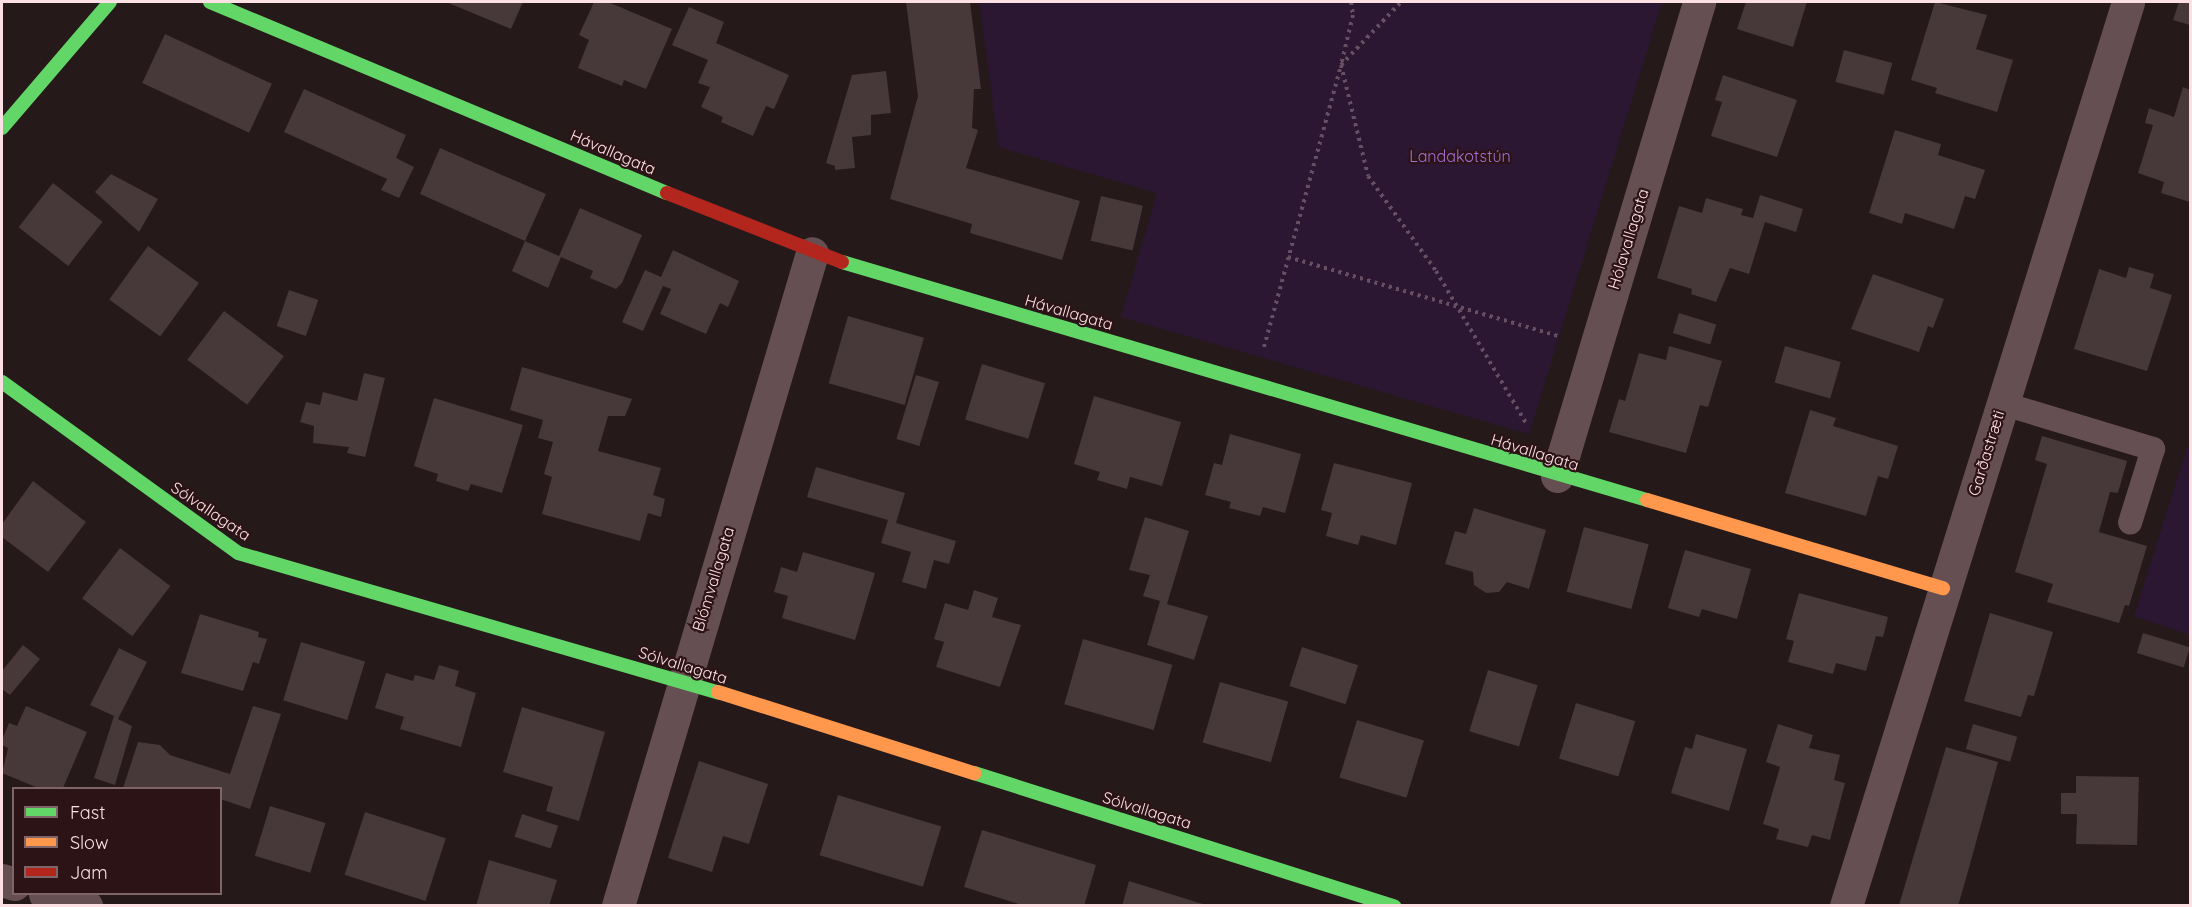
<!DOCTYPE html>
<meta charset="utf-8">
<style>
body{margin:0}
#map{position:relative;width:2192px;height:907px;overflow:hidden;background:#26191a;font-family:Quicksand,sans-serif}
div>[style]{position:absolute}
.green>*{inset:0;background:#2c1732}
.building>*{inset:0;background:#473839;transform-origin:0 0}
.path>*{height:4px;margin-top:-2px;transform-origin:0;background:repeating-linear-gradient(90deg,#674e60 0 3px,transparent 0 7.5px)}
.lane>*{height:24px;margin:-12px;padding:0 12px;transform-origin:12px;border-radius:12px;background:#664f53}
.street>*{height:33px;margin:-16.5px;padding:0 16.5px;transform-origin:16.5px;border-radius:16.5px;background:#664f53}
.fast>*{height:14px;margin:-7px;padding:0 7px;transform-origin:7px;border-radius:7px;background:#63d668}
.slow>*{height:14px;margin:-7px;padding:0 7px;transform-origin:7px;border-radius:7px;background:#ff974d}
.jam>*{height:14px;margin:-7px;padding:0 7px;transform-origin:7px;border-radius:7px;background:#b3261e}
span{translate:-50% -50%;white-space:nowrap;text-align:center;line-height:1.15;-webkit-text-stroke:4.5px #2c1315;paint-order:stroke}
.street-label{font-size:16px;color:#fde0e4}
.park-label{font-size:16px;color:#a56edc}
.frame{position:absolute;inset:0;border:3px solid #fde0e4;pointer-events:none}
.legend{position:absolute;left:12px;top:787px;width:210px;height:108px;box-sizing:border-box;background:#2c1315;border:2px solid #806568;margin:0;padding:8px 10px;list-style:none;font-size:18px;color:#fde0e4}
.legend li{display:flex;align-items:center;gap:12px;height:30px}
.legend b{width:30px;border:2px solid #806568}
</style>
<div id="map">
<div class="green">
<i style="clip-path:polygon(979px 2px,1662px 2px,1529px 434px,1121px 317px,1157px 193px,999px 147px)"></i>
<i style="clip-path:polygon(2187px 448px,2190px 449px,2190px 635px,2134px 616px)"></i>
</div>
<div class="building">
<i style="clip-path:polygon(446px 2px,523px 2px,511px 29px)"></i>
<i style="clip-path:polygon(594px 2px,608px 2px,672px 29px,646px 89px,624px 80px,622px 86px,578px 68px,589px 40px,579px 35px)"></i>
<i style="clip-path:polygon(906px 2px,970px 2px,981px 89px,974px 89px,972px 128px,978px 130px,966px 168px,1080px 201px,1062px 260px,970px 233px,972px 224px,890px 199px,918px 96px)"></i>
<i style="clip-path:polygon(1746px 2px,1807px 2px,1793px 47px,1737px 29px)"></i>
<i style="clip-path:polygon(1935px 2px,1987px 15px,1976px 49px,2013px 60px,1997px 112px,1935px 93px,1937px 88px,1911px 80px)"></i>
<i style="clip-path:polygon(2179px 2px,2190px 2px,2190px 25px,2173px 20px)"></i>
<i style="clip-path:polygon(689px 7px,724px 22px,716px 43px,789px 75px,774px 109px,766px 106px,753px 136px,721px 122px,723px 117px,701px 107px,710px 87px,698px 83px,708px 60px,672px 45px)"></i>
<i style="left:165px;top:34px;width:118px;height:54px;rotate:25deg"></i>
<i style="left:1844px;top:50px;width:50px;height:33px;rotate:15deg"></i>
<i style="clip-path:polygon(886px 71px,891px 113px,871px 115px,871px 135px,852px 137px,855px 168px,835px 170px,835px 166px,826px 163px,852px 75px)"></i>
<i style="clip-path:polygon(1723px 75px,1797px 100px,1777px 157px,1711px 136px,1722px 102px,1715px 100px)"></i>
<i style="clip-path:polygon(2183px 87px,2190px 90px,2190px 202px,2161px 193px,2164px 182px,2138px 173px,2153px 125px,2145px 123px,2149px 108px,2174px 117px)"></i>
<i style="clip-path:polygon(304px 89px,406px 135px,396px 158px,414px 167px,399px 198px,381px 190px,387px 179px,284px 132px)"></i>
<i style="clip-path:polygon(1895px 130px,1941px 144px,1938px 155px,1985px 170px,1975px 199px,1965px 196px,1954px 229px,1905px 213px,1902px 224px,1869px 213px)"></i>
<i style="clip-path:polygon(440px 148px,546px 194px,525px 241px,559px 256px,580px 208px,642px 235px,622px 283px,616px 289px,590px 278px,593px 271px,561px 257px,548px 288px,512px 271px,525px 241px,420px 194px)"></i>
<i style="clip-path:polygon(111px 174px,158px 199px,139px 232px,95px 192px)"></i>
<i style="left:53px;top:183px;width:63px;height:56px;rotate:38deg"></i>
<i style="clip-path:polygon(1760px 195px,1803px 209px,1796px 232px,1765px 222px,1749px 274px,1730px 268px,1716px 302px,1691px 294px,1692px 289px,1657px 278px,1679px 206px,1702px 213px,1706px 198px,1743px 209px,1741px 215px,1753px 218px)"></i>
<i style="left:1101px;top:196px;width:43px;height:46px;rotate:13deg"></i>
<i style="left:148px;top:246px;width:63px;height:66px;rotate:36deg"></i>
<i style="clip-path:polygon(673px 250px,739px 281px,728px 307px,720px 303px,706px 334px,660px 314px,671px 289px,663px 286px,643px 331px,622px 322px,645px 270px,661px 277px)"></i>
<i style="clip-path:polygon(2129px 267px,2154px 274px,2150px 288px,2172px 295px,2147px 371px,2074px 349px,2099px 269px,2126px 278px)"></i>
<i style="clip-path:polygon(1873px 274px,1944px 299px,1933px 328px,1928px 326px,1919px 352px,1851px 329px)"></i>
<i style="left:289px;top:290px;width:31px;height:38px;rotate:19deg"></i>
<i style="left:224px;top:311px;width:75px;height:61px;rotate:37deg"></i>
<i style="left:1679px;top:313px;width:39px;height:21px;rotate:17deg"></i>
<i style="left:848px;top:316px;width:79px;height:70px;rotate:16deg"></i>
<i style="clip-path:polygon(1669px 346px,1722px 361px,1708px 407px,1700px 405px,1686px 453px,1609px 432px,1619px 399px,1625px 401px,1639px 353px,1666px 360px)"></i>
<i style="left:1785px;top:346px;width:58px;height:38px;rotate:16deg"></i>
<i style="left:982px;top:364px;width:66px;height:58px;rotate:17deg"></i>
<i style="clip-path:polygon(522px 367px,632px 399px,625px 416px,608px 416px,598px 451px,661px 468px,653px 495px,665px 499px,661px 517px,648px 513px,640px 541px,542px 514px,552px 477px,544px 474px,553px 442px,538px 438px,543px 420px,510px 410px)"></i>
<i style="clip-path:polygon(364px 373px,385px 378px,365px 457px,347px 453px,349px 447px,313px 443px,314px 426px,300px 422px,306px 402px,320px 405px,323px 392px,357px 401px)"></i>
<i style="left:916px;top:375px;width:24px;height:67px;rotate:17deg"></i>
<i style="clip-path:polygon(1094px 396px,1181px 422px,1162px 486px,1130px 477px,1127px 489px,1097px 480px,1100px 472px,1074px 464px)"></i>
<i style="clip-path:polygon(434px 398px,523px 425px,502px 493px,471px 484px,468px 491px,436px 481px,438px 474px,414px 466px)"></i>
<i style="clip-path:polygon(1810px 410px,1836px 418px,1833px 426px,1898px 446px,1888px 479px,1878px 476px,1866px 516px,1785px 493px)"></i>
<i style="clip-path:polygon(1230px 434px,1301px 454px,1285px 513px,1263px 507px,1260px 516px,1229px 508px,1231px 502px,1205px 495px,1214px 463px,1222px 465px)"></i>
<i style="clip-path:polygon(2042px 436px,2127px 461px,2118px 493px,2110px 492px,2099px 532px,2147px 546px,2129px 606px,2125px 605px,2119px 623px,2047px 602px,2053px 584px,2015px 572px,2047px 464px,2035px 460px)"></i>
<i style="clip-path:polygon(1334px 463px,1412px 483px,1396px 545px,1361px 535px,1358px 545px,1326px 536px,1332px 513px,1321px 510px)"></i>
<i style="clip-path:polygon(816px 467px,905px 493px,896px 523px,956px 541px,949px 564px,934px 560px,926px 589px,902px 582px,911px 552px,881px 543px,888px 520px,807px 497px)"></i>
<i style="clip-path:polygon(33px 481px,86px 522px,48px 572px,2px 537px,2px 524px)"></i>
<i style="clip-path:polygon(1474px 508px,1546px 530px,1529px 589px,1507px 582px,1499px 592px,1486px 593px,1474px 585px,1473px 572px,1445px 564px,1455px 531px,1466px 534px)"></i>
<i style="clip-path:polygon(1145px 517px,1189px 531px,1167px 604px,1208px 616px,1194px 660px,1147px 645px,1160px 601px,1143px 596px,1150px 575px,1129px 570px)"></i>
<i style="left:1584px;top:527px;width:67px;height:67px;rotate:15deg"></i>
<i style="left:120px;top:548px;width:63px;height:63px;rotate:37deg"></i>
<i style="clip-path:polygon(1685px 550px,1751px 569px,1737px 619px,1702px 609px,1699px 617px,1668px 608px)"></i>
<i style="clip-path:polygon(803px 552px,875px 573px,855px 640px,782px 618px,788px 596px,774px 592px,781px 567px,797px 572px)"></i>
<i style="clip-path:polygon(974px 590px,998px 598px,992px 617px,1021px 625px,1000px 687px,936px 667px,944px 642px,934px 639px,945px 603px,968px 610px)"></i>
<i style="clip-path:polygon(1799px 593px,1888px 617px,1883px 637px,1876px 636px,1866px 671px,1836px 663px,1833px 674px,1788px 662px,1794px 641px,1786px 639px)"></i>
<i style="clip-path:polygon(1990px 613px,2053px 632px,2034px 696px,2028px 695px,2021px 717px,1964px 701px)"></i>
<i style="clip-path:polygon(200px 614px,259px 632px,258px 637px,267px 639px,259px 664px,253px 662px,243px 691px,181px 673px)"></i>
<i style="left:2143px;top:633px;width:49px;height:21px;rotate:17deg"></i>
<i style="left:1083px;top:639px;width:93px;height:68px;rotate:16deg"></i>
<i style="left:301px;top:642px;width:67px;height:61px;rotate:17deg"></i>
<i style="clip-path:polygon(23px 645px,40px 659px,10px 695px,2px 689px,2px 671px)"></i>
<i style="left:1302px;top:647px;width:59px;height:41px;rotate:18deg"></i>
<i style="clip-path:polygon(119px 648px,147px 662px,118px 719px,132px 726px,115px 785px,94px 778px,114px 716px,90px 705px)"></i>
<i style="clip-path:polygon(439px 665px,459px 671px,455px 686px,476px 693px,461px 747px,400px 729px,404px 717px,375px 708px,386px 673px,413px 681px,415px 675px,434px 680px)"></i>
<i style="left:1488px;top:670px;width:52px;height:64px;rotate:17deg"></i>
<i style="left:1220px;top:682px;width:71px;height:63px;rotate:16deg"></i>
<i style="left:1576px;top:703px;width:62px;height:58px;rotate:17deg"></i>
<i style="clip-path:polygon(26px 706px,87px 732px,63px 788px,38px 788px,2px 773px,8px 748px,2px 745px,2px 740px,9px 723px,17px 726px)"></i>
<i style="clip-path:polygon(253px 706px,281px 714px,250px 809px,220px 799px,220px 788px,123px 788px,138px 742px,160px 745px,170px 755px,230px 774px)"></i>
<i style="clip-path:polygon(522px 707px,605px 732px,579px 821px,546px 811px,553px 787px,503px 772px)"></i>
<i style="left:1357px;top:720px;width:70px;height:60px;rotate:17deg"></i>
<i style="clip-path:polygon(1778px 724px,1813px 735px,1809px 748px,1840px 755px,1834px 780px,1845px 783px,1830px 840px,1812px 835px,1808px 847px,1776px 839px,1779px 829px,1763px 824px,1780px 767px,1766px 762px)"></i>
<i style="left:1973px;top:724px;width:46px;height:26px;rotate:16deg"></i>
<i style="clip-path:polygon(1696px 734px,1747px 749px,1729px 811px,1671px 793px,1685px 747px,1692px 749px)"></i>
<i style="clip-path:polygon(1946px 747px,1998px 762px,1967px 875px,1958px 906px,1899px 905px)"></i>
<i style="clip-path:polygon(699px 761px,768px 784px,749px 844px,723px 836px,712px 872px,668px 858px)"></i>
<i style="clip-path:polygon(2076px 776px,2139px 777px,2137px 845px,2076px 844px,2077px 814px,2061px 814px,2061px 793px,2076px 793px)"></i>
<i style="left:838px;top:795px;width:108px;height:63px;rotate:17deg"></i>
<i style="left:270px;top:806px;width:58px;height:52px;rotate:17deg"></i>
<i style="left:365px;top:812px;width:85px;height:66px;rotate:18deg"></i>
<i style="left:522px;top:814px;width:38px;height:24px;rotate:18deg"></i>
<i style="clip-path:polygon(982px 830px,1096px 865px,1084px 906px,1025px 906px,964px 887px)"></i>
<i style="clip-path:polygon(489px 860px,557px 880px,549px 906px,476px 906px)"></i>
<i style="clip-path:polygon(1129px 881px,1206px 905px,1206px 906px,1122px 906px)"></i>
</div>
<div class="path">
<i style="left:1351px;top:2px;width:13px;rotate:81deg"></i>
<i style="left:1353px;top:15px;width:51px;rotate:103.5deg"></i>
<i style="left:1341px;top:65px;width:87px;rotate:-46.4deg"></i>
<i style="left:1288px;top:257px;width:281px;rotate:16.3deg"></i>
<i style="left:1264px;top:347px;width:292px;rotate:-74.7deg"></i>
<i style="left:1341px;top:65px;width:114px;rotate:76.3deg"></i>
<i style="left:1368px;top:176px;width:117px;rotate:54.4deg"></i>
<i style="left:1436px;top:271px;width:177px;rotate:59.4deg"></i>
</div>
<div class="lane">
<i style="left:2001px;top:403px;width:159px;rotate:16.8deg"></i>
<i style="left:2153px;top:449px;width:77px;rotate:107.3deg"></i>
</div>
<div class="street">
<i style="left:1557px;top:476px;width:495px;rotate:-73.3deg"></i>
<i style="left:2px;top:880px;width:13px;rotate:18deg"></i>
<i style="left:45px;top:894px;width:43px;rotate:16.3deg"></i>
<i style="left:618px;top:906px;width:681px;rotate:-73.45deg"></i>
<i style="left:1846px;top:906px;width:947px;rotate:-72.67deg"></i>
</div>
<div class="fast">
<i style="left:210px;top:2px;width:495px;rotate:22.7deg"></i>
<i style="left:2px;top:128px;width:166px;rotate:-49.4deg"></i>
<i style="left:842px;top:262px;width:839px;rotate:16.47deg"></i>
<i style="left:2px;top:382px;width:291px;rotate:35.9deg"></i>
<i style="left:238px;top:553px;width:500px;rotate:16.2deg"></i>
<i style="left:974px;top:773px;width:441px;rotate:17.6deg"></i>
</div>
<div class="slow">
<i style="left:1647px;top:500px;width:309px;rotate:16.6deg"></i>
<i style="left:718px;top:692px;width:269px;rotate:17.6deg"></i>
</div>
<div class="jam">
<i style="left:667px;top:193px;width:188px;rotate:21.5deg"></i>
</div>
<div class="street-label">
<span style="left:613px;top:152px;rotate:23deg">Hávallagata</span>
<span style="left:1628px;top:239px;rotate:-73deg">Hólavallagata</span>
<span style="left:1069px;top:312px;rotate:16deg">Hávallagata</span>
<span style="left:1535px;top:452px;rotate:17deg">Hávallagata</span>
<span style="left:1986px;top:453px;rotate:-73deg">Garðastræti</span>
<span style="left:211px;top:511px;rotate:34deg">Sólvallagata</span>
<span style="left:713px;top:579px;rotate:-73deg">Blómvallagata</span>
<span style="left:683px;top:665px;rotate:17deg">Sólvallagata</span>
<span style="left:1147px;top:810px;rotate:17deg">Sólvallagata</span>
</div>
<div class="park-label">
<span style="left:1460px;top:156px">Landakotstún</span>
</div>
<div class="frame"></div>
<ul class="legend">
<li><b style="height:8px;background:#63d668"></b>Fast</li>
<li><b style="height:8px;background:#ff974d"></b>Slow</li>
<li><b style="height:8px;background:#b3261e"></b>Jam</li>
</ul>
</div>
